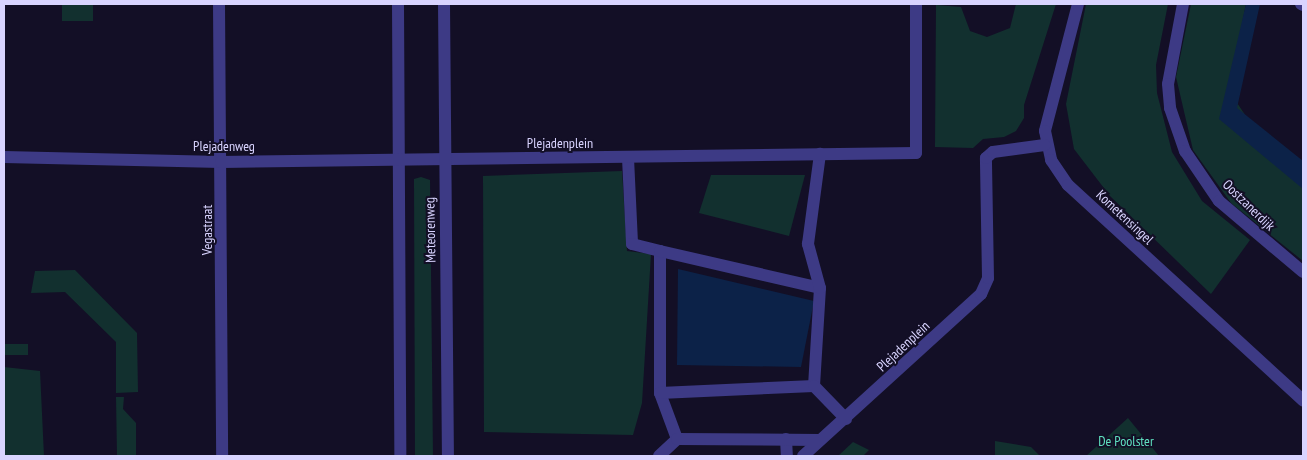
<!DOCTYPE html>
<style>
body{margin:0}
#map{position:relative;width:1307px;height:460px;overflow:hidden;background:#130f26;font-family:"PT Sans Narrow",sans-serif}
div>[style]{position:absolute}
.green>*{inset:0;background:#12302f;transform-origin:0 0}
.water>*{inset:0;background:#0c2248}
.pedestrian>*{height:12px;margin:-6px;padding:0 6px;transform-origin:6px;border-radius:6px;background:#3d3a85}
.minor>*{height:12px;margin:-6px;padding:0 6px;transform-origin:6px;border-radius:6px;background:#3d3a85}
.tertiary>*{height:12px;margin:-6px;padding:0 6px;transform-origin:6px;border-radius:6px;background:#3d3a85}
span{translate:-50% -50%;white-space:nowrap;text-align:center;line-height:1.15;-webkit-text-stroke:4px #130f26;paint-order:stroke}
.street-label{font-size:14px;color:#d9d4ff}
.park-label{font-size:14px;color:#5fe0c0}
.frame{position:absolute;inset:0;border:5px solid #d9d4ff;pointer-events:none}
</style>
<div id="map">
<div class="green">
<i style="left:62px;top:4px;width:31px;height:17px"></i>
<i style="clip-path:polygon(1016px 4px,1056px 4px,1024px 105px,1024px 118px,1016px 131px,1004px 137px,983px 139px,973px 148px,935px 147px,936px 5px,961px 7px,970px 31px,987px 37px,1010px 28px)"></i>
<i style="clip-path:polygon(1086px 4px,1168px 4px,1156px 65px,1157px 93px,1172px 152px,1202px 201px,1250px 240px,1211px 294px,1110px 196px,1074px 149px,1066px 104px)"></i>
<i style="clip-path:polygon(1191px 4px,1246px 4px,1229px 91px,1256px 131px,1303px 168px,1303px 261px,1231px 203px,1193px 150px,1176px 77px)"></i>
<i style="clip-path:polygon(622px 171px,627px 251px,651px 254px,642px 403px,633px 435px,484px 432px,483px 176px)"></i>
<i style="clip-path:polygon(711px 175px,805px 175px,789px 236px,699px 213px)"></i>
<i style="clip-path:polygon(421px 177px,430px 180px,433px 456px,415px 456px,414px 179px)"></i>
<i style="clip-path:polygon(75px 270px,137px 333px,138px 392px,116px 393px,116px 342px,65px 292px,31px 293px,35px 271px)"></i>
<i style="left:4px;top:344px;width:24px;height:11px"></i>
<i style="clip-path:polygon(4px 367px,40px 371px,44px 456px,4px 456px)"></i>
<i style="clip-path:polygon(116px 397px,124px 397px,123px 409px,136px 423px,136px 456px,117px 456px)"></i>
<i style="clip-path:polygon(1128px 418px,1159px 456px,1086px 456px)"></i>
<i style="clip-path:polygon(995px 441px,1031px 447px,1040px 456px,995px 456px)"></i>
<i style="clip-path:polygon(853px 442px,869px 450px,863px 456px,838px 456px)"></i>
</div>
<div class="water">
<i style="clip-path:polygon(1246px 4px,1260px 4px,1237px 108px,1303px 161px,1303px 189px,1219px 119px)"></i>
<i style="clip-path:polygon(678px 269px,814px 301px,801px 367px,677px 365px)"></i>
</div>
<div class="pedestrian">
<i style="left:628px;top:158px;width:86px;rotate:87.3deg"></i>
<i style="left:632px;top:244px;width:29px;rotate:14deg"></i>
<i style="left:660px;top:251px;width:142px;rotate:90deg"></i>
<i style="left:660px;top:393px;width:49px;rotate:69.7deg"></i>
<i style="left:660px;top:251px;width:164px;rotate:13deg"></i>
<i style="left:814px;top:386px;width:98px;rotate:-86.5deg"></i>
<i style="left:820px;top:288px;width:46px;rotate:-105.3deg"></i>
<i style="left:808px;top:244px;width:91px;rotate:-82.4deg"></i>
<i style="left:660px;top:393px;width:154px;rotate:-2.6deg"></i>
<i style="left:814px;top:386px;width:46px;rotate:45.9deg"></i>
</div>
<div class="minor">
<i style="left:219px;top:4px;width:452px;rotate:89.6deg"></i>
<i style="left:398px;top:4px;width:452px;rotate:89.7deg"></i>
<i style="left:1078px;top:4px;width:131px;rotate:104.6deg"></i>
<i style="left:1045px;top:131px;width:30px;rotate:78deg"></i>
<i style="left:1051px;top:160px;width:30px;rotate:56deg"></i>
<i style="left:1068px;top:185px;width:319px;rotate:42.5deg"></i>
<i style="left:1183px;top:4px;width:81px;rotate:100.6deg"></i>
<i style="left:1168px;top:84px;width:24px;rotate:85deg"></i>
<i style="left:1170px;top:108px;width:46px;rotate:70.8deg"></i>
<i style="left:1185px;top:151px;width:60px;rotate:55.8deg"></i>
<i style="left:1219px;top:201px;width:110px;rotate:40.2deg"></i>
<i style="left:1301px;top:4px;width:2px;rotate:27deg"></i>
<i style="left:4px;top:157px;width:217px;rotate:1.3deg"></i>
<i style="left:221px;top:162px;width:695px;rotate:-0.74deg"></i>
<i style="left:916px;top:153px;width:149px;rotate:-90deg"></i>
<i style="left:786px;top:439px;width:17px;rotate:87deg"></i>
<i style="left:659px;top:456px;width:25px;rotate:-43deg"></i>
<i style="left:677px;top:439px;width:143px;rotate:0.4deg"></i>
<i style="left:803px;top:456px;width:241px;rotate:-42.3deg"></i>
<i style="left:981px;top:294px;width:17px;rotate:-66deg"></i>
<i style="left:988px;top:278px;width:120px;rotate:-91deg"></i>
<i style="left:986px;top:158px;width:9px;rotate:-41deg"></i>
<i style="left:993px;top:152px;width:52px;rotate:-7.7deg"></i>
</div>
<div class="tertiary">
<i style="left:444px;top:4px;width:452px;rotate:89.5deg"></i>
</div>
<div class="street-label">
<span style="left:560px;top:143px">Plejadenplein</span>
<span style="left:224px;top:146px">Plejadenweg</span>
<span style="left:1249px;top:205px;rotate:44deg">Oostzanerdijk</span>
<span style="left:1125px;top:217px;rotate:43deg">Kometensingel</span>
<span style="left:207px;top:230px;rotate:-90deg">Vegastraat</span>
<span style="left:430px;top:230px;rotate:-91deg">Meteorenweg</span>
<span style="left:903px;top:346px;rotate:-43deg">Plejadenplein</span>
</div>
<div class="park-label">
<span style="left:1126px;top:441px">De Poolster</span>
</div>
<div class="frame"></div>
</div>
